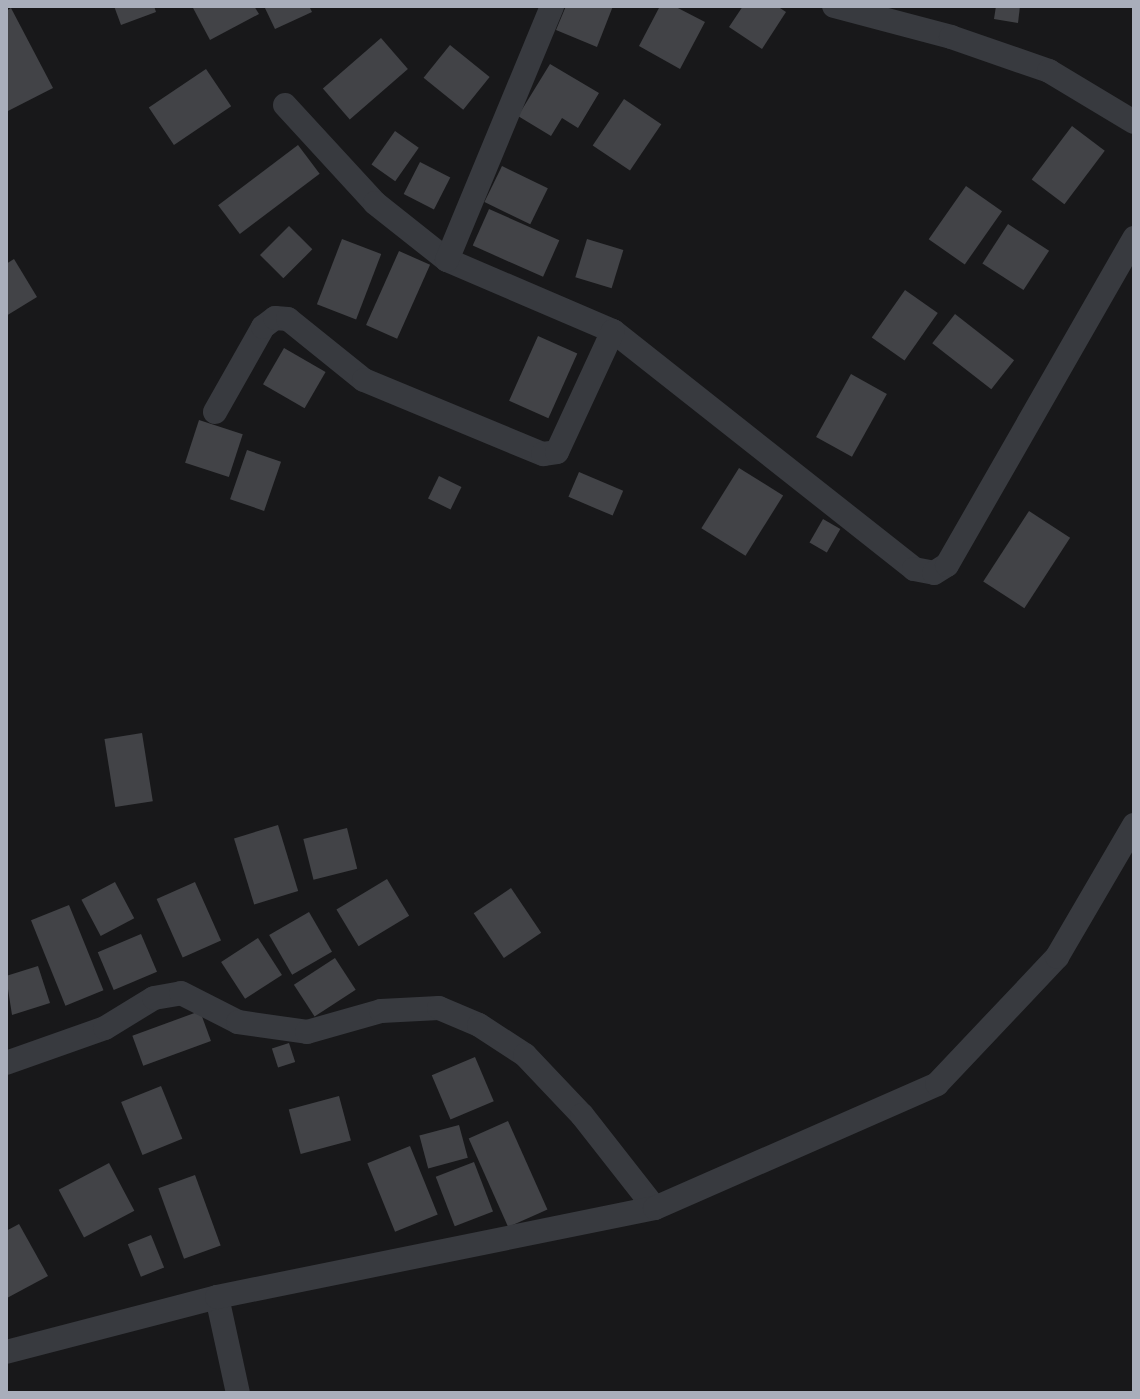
<!DOCTYPE html>
<style>
body{margin:0}
#map{position:relative;width:1140px;height:1399px;overflow:hidden;background:#18181a;font-family:Montserrat,sans-serif}
div>[style]{position:absolute}
.building>*{inset:0;background:#424347;transform-origin:0 0}
.street>*{height:24px;margin:-12px;padding:0 12px;transform-origin:12px;border-radius:12px;background:#383a3f}
span{translate:-50% -50%;white-space:nowrap;text-align:center;line-height:1.15;-webkit-text-stroke:8px #131315;paint-order:stroke}
.frame{position:absolute;inset:0;border:8px solid #a9aebb;pointer-events:none}
</style>
<div id="map">
<div class="building">
<i style="clip-path:polygon(114px 6px,154px 6px,156px 12px,121px 25px)"></i>
<i style="clip-path:polygon(192px 6px,254px 6px,259px 14px,210px 40px)"></i>
<i style="clip-path:polygon(264px 6px,309px 6px,312px 12px,275px 29px)"></i>
<i style="clip-path:polygon(566px 6px,613px 6px,597px 47px,556px 30px)"></i>
<i style="clip-path:polygon(660px 6px,674px 6px,705px 22px,680px 69px,639px 46px)"></i>
<i style="clip-path:polygon(743px 6px,777px 6px,786px 12px,762px 49px,729px 27px)"></i>
<i style="clip-path:polygon(996px 6px,1020px 6px,1018px 23px,994px 19px)"></i>
<i style="clip-path:polygon(11px 8px,53px 88px,6px 112px,6px 11px)"></i>
<i style="left:381px;top:38px;width:41px;height:77px;rotate:49deg"></i>
<i style="left:450px;top:45px;width:51px;height:42px;rotate:39deg"></i>
<i style="clip-path:polygon(550px 64px,599px 93px,578px 128px,562px 118px,551px 136px,518px 116px)"></i>
<i style="left:206px;top:69px;width:45px;height:69px;rotate:56deg"></i>
<i style="left:624px;top:99px;width:45px;height:56px;rotate:34deg"></i>
<i style="left:1072px;top:126px;width:41px;height:67px;rotate:37deg"></i>
<i style="left:395px;top:131px;width:29px;height:41px;rotate:35deg"></i>
<i style="left:298px;top:145px;width:36px;height:100px;rotate:53deg"></i>
<i style="left:420px;top:162px;width:34px;height:36px;rotate:27deg"></i>
<i style="left:502px;top:166px;width:51px;height:40px;rotate:26deg"></i>
<i style="left:966px;top:186px;width:44px;height:65px;rotate:35deg"></i>
<i style="left:489px;top:209px;width:77px;height:40px;rotate:24deg"></i>
<i style="left:1008px;top:224px;width:49px;height:47px;rotate:33deg"></i>
<i style="left:289px;top:226px;width:33px;height:41px;rotate:45deg"></i>
<i style="left:342px;top:239px;width:42px;height:70px;rotate:21deg"></i>
<i style="left:587px;top:239px;width:38px;height:40px;rotate:17deg"></i>
<i style="left:399px;top:251px;width:34px;height:81px;rotate:24deg"></i>
<i style="clip-path:polygon(14px 259px,37px 297px,6px 316px,6px 264px)"></i>
<i style="left:905px;top:290px;width:40px;height:58px;rotate:35deg"></i>
<i style="left:955px;top:314px;width:75px;height:37px;rotate:38deg"></i>
<i style="left:538px;top:336px;width:43px;height:71px;rotate:24deg"></i>
<i style="left:284px;top:348px;width:48px;height:42px;rotate:30deg"></i>
<i style="left:851px;top:374px;width:41px;height:72px;rotate:29deg"></i>
<i style="left:199px;top:420px;width:46px;height:45px;rotate:18deg"></i>
<i style="left:247px;top:450px;width:36px;height:52px;rotate:19deg"></i>
<i style="left:739px;top:468px;width:52px;height:71px;rotate:32deg"></i>
<i style="left:579px;top:472px;width:48px;height:27px;rotate:23deg"></i>
<i style="left:439px;top:476px;width:25px;height:25px;rotate:26deg"></i>
<i style="left:1029px;top:511px;width:49px;height:84px;rotate:33deg"></i>
<i style="left:823px;top:519px;width:20px;height:27px;rotate:30deg"></i>
<i style="left:142px;top:733px;width:69px;height:38px;rotate:81deg"></i>
<i style="left:278px;top:825px;width:69px;height:46px;rotate:73deg"></i>
<i style="left:347px;top:828px;width:42px;height:45px;rotate:76deg"></i>
<i style="left:387px;top:879px;width:43px;height:59px;rotate:59deg"></i>
<i style="left:115px;top:882px;width:41px;height:38px;rotate:62deg"></i>
<i style="left:195px;top:882px;width:64px;height:42px;rotate:66deg"></i>
<i style="left:511px;top:888px;width:54px;height:45px;rotate:56deg"></i>
<i style="left:69px;top:905px;width:92px;height:41px;rotate:68deg"></i>
<i style="left:309px;top:912px;width:46px;height:46px;rotate:60deg"></i>
<i style="left:141px;top:934px;width:41px;height:47px;rotate:67deg"></i>
<i style="left:258px;top:938px;width:44px;height:44px;rotate:57deg"></i>
<i style="left:335px;top:958px;width:38px;height:49px;rotate:57deg"></i>
<i style="clip-path:polygon(38px 966px,50px 1003px,12px 1015px,6px 976px)"></i>
<i style="left:200px;top:1011px;width:32px;height:72px;rotate:70deg"></i>
<i style="left:289px;top:1043px;width:20px;height:18px;rotate:72deg"></i>
<i style="left:475px;top:1057px;width:48px;height:47px;rotate:67deg"></i>
<i style="left:161px;top:1086px;width:57px;height:43px;rotate:68deg"></i>
<i style="left:339px;top:1096px;width:46px;height:52px;rotate:75deg"></i>
<i style="left:508px;top:1121px;width:97px;height:43px;rotate:66deg"></i>
<i style="left:459px;top:1125px;width:34px;height:41px;rotate:75deg"></i>
<i style="left:410px;top:1146px;width:74px;height:46px;rotate:68deg"></i>
<i style="left:474px;top:1162px;width:53px;height:41px;rotate:69deg"></i>
<i style="left:109px;top:1163px;width:54px;height:57px;rotate:62deg"></i>
<i style="left:195px;top:1175px;width:75px;height:39px;rotate:70deg"></i>
<i style="clip-path:polygon(19px 1224px,48px 1276px,7px 1298px,6px 1231px)"></i>
<i style="left:151px;top:1235px;width:35px;height:25px;rotate:68deg"></i>
</div>
<div class="street">
<i style="left:834px;top:6px;width:121px;rotate:14.8deg"></i>
<i style="left:951px;top:37px;width:104px;rotate:19.1deg"></i>
<i style="left:1049px;top:71px;width:99px;rotate:31deg"></i>
<i style="left:285px;top:105px;width:133px;rotate:47.4deg"></i>
<i style="left:375px;top:203px;width:92px;rotate:38.4deg"></i>
<i style="left:447px;top:260px;width:181px;rotate:23.2deg"></i>
<i style="left:613px;top:331px;width:384px;rotate:38.3deg"></i>
<i style="left:914px;top:569px;width:20px;rotate:11deg"></i>
<i style="left:934px;top:573px;width:15px;rotate:-32deg"></i>
<i style="left:947px;top:565px;width:377px;rotate:-60.2deg"></i>
<i style="left:447px;top:260px;width:275px;rotate:-67.5deg"></i>
<i style="left:215px;top:412px;width:98px;rotate:-60.5deg"></i>
<i style="left:263px;top:327px;width:15px;rotate:-37deg"></i>
<i style="left:275px;top:318px;width:13px;rotate:4deg"></i>
<i style="left:288px;top:319px;width:97px;rotate:38.8deg"></i>
<i style="left:364px;top:380px;width:194px;rotate:22.5deg"></i>
<i style="left:543px;top:454px;width:14px;rotate:-8deg"></i>
<i style="left:557px;top:452px;width:133px;rotate:-65.2deg"></i>
<i style="left:6px;top:1063px;width:105px;rotate:-19.5deg"></i>
<i style="left:105px;top:1028px;width:57px;rotate:-31.5deg"></i>
<i style="left:154px;top:998px;width:27px;rotate:-10deg"></i>
<i style="left:181px;top:993px;width:64px;rotate:27deg"></i>
<i style="left:238px;top:1022px;width:70px;rotate:8.2deg"></i>
<i style="left:307px;top:1032px;width:77px;rotate:-15.8deg"></i>
<i style="left:381px;top:1011px;width:58px;rotate:-3deg"></i>
<i style="left:439px;top:1008px;width:43px;rotate:23deg"></i>
<i style="left:479px;top:1025px;width:55px;rotate:33.1deg"></i>
<i style="left:525px;top:1055px;width:83px;rotate:46.5deg"></i>
<i style="left:582px;top:1115px;width:118px;rotate:51.9deg"></i>
<i style="left:217px;top:1297px;width:98px;rotate:77.7deg"></i>
<i style="left:6px;top:1352px;width:218px;rotate:-14.6deg"></i>
<i style="left:217px;top:1297px;width:447px;rotate:-11.5deg"></i>
<i style="left:655px;top:1208px;width:308px;rotate:-23.7deg"></i>
<i style="left:937px;top:1084px;width:175px;rotate:-46.6deg"></i>
<i style="left:1057px;top:957px;width:153px;rotate:-59.7deg"></i>
</div>
<div class="frame"></div>
</div>
